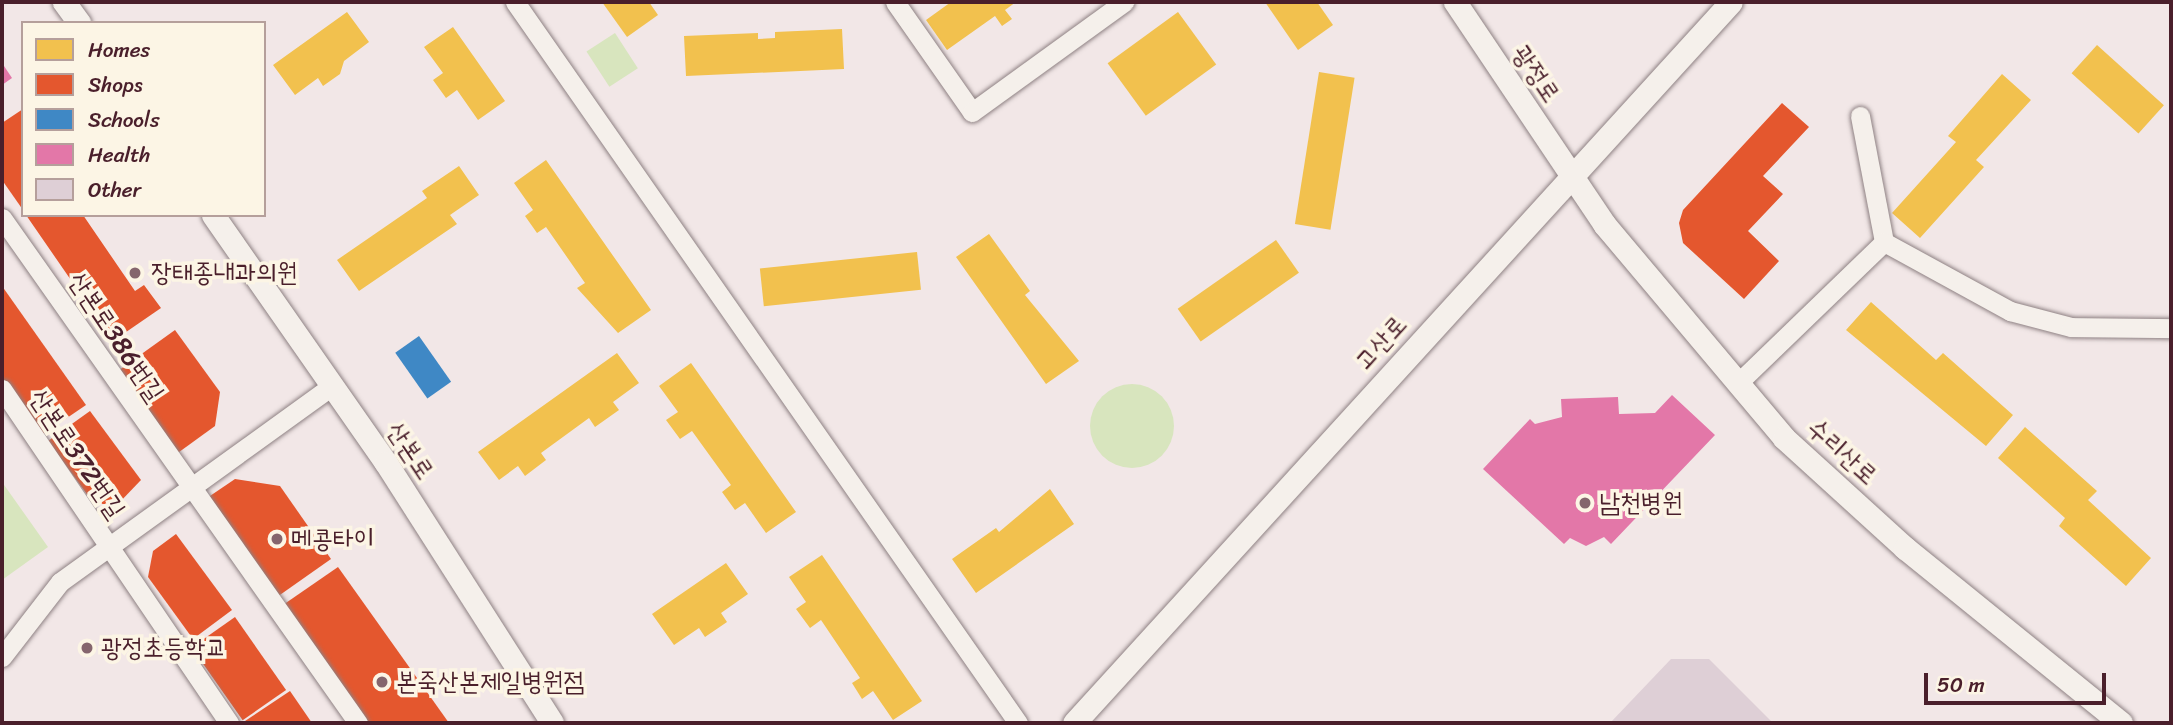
<!DOCTYPE html>
<meta charset="utf-8">
<style>
body{margin:0}
#map{position:relative;width:2173px;height:725px;overflow:hidden;background:#f2e7e7;font-family:Sriracha,"Poor Story",sans-serif}
div>[style]{position:absolute}
.green>*{inset:0;background:#d8e5be;transform-origin:0 0}
.round{border-radius:50%}
.homes>*{inset:0;background:#f2c14e;transform-origin:0 0}
.shops>*{inset:0;background:#e4572e;transform-origin:0 0}
.schools>*{inset:0;background:#3f88c5;transform-origin:0 0}
.health>*{inset:0;background:#e377a8}
.building>*{inset:0;background:#decfd6}
.roads{filter:drop-shadow(0 0 2px #8e8183) drop-shadow(0 0 2px #8e8183)}
.minor>*{height:19px;margin:-9.5px;padding:0 9.5px;transform-origin:9.5px;border-radius:9.5px;background:#f5f0eb}
.tertiary>*{height:23px;margin:-11.5px;padding:0 11.5px;transform-origin:11.5px;border-radius:11.5px;background:#f5f0eb}
.dots>*{width:19px;height:19px;translate:-50% -50%;box-sizing:border-box;border:4px solid #fcf5e5;border-radius:50%}
span{translate:-50% -50%;white-space:nowrap;text-align:center;line-height:1.15;-webkit-text-stroke:7px #fcf5e5;paint-order:stroke}
.street-label{font-size:26px;color:#4a1f2b}
.poi-label{font-size:26px;color:#4a1f2b}
.left{translate:0 -50%;text-align:left}
.frame{position:absolute;inset:0;border:4px solid #4a1f2b;pointer-events:none}
.legend{position:absolute;left:21px;top:21px;width:245px;height:196px;box-sizing:border-box;background:#fcf5e5;border:2px solid #b59f9b;margin:0;padding:9px 12px;list-style:none;font-size:21px;color:#4a1f2b}
.legend li{display:flex;align-items:center;gap:14px;height:35px}
.legend b{width:35px;border:2px solid #b59f9b}
.scale{position:absolute;left:1924px;top:673px;width:182px;height:32px;box-sizing:border-box;border:4px solid #4a1f2b;border-top:0;padding-left:9px;font-size:21px;line-height:24px;white-space:nowrap;color:#4a1f2b;-webkit-text-stroke:5px #fcf5e5;paint-order:stroke}
</style>
<div id="map">
<div class="green">
<i style="left:615px;top:33px;width:42px;height:34px;rotate:57deg"></i>
<i class="round" style="left:1090px;top:384px;width:84px;height:84px"></i>
<i style="clip-path:polygon(2px 482px,48px 547px,2px 580px)"></i>
</div>
<div class="homes">
<i style="clip-path:polygon(602px 2px,649px 2px,658px 15px,627px 37px)"></i>
<i style="clip-path:polygon(951px 2px,1016px 2px,1005px 10px,1012px 19px,1002px 26px,995px 16px,947px 50px,926px 20px)"></i>
<i style="clip-path:polygon(1265px 2px,1317px 2px,1333px 25px,1298px 50px)"></i>
<i style="clip-path:polygon(347px 12px,369px 42px,344px 61px,340px 74px,323px 86px,318px 78px,295px 95px,273px 65px)"></i>
<i style="left:1178px;top:12px;width:65px;height:87px;rotate:54deg"></i>
<i style="clip-path:polygon(453px 27px,505px 101px,478px 120px,457px 90px,446px 98px,433px 80px,443px 73px,424px 47px)"></i>
<i style="clip-path:polygon(842px 29px,844px 69px,686px 76px,684px 36px,758px 33px,758px 39px,775px 38px,775px 32px)"></i>
<i style="left:2097px;top:45px;width:90px;height:38px;rotate:42deg"></i>
<i style="left:1319px;top:72px;width:36px;height:154px;rotate:9deg"></i>
<i style="clip-path:polygon(2002px 74px,2031px 100px,1976px 160px,1984px 167px,1920px 238px,1892px 213px,1956px 142px,1948px 136px)"></i>
<i style="clip-path:polygon(546px 160px,651px 310px,618px 333px,577px 288px,585px 283px,546px 227px,537px 233px,525px 216px,533px 210px,514px 183px)"></i>
<i style="clip-path:polygon(459px 166px,479px 195px,450px 215px,457px 224px,359px 291px,337px 260px,427px 198px,422px 191px)"></i>
<i style="clip-path:polygon(989px 234px,1030px 291px,1025px 295px,1079px 361px,1046px 384px,956px 257px)"></i>
<i style="left:1276px;top:240px;width:40px;height:120px;rotate:55deg"></i>
<i style="left:917px;top:252px;width:38px;height:158px;rotate:84deg"></i>
<i style="clip-path:polygon(1871px 302px,1936px 360px,1943px 353px,2013px 415px,1986px 446px,1846px 330px)"></i>
<i style="clip-path:polygon(617px 353px,639px 383px,613px 402px,619px 410px,595px 427px,589px 418px,541px 453px,546px 460px,525px 476px,518px 466px,499px 480px,478px 452px)"></i>
<i style="clip-path:polygon(691px 363px,796px 512px,766px 533px,745px 503px,735px 510px,722px 492px,731px 485px,692px 431px,680px 439px,666px 420px,678px 412px,659px 386px)"></i>
<i style="clip-path:polygon(2025px 427px,2097px 491px,2088px 500px,2151px 558px,2126px 586px,2059px 526px,2065px 518px,1998px 458px)"></i>
<i style="clip-path:polygon(1050px 489px,1074px 524px,976px 593px,952px 559px,996px 528px,999px 532px)"></i>
<i style="clip-path:polygon(822px 555px,922px 701px,893px 720px,873px 691px,862px 699px,852px 683px,860px 678px,821px 620px,810px 628px,796px 609px,806px 602px,789px 577px)"></i>
<i style="clip-path:polygon(726px 563px,748px 594px,721px 613px,727px 622px,705px 637px,699px 628px,674px 645px,652px 614px)"></i>
</div>
<div class="shops">
<i style="clip-path:polygon(1782px 103px,1809px 127px,1763px 176px,1783px 194px,1748px 231px,1779px 261px,1744px 299px,1683px 243px,1679px 223px,1683px 210px)"></i>
<i style="clip-path:polygon(23px 109px,23px 210px,2px 180px,2px 123px)"></i>
<i style="clip-path:polygon(26px 215px,83px 215px,135px 291px,144px 285px,161px 308px,113px 341px)"></i>
<i style="clip-path:polygon(2px 286px,86px 405px,42px 435px,2px 378px)"></i>
<i style="clip-path:polygon(175px 330px,220px 392px,215px 426px,175px 455px,115px 373px)"></i>
<i style="clip-path:polygon(90px 411px,141px 480px,118px 504px,94px 504px,48px 441px)"></i>
<i style="clip-path:polygon(235px 479px,280px 486px,331px 559px,277px 597px,207px 498px)"></i>
<i style="clip-path:polygon(176px 534px,232px 610px,193px 639px,148px 577px,153px 551px)"></i>
<i style="clip-path:polygon(338px 567px,449px 723px,362px 723px,280px 607px)"></i>
<i style="left:235px;top:617px;width:89px;height:53px;rotate:55deg"></i>
<i style="clip-path:polygon(290px 691px,312px 723px,246px 723px,245px 721px)"></i>
</div>
<div class="schools">
<i style="left:419px;top:336px;width:56px;height:29px;rotate:55deg"></i>
</div>
<div class="health">
<i style="clip-path:polygon(2px 63px,12px 78px,2px 85px)"></i>
<i style="clip-path:polygon(1672px 395px,1715px 435px,1611px 544px,1604px 537px,1586px 546px,1570px 538px,1564px 544px,1483px 469px,1530px 419px,1535px 424px,1562px 417px,1561px 399px,1618px 397px,1619px 414px,1655px 413px)"></i>
</div>
<div class="building">
<i style="clip-path:polygon(1671px 659px,1709px 659px,1773px 723px,1610px 723px)"></i>
</div>
<div class="roads">
<div class="minor">
<i style="left:515px;top:2px;width:879px;rotate:55.1deg"></i>
<i style="left:895px;top:2px;width:134px;rotate:55deg"></i>
<i style="left:972px;top:112px;width:188px;rotate:-35.9deg"></i>
<i style="left:1860px;top:116px;width:128px;rotate:79.2deg"></i>
<i style="left:2px;top:218px;width:618px;rotate:54.82deg"></i>
<i style="left:1738px;top:383px;width:203px;rotate:-44deg"></i>
<i style="left:1884px;top:242px;width:144px;rotate:28.7deg"></i>
<i style="left:2010px;top:311px;width:63px;rotate:14.7deg"></i>
<i style="left:2071px;top:327px;width:100px;rotate:0.6deg"></i>
<i style="left:2px;top:389px;width:404px;rotate:55.8deg"></i>
<i style="left:2px;top:657px;width:95px;rotate:-52.3deg"></i>
<i style="left:60px;top:582px;width:335px;rotate:-35.8deg"></i>
</div>
<div class="tertiary">
<i style="left:64px;top:2px;width:26px;rotate:54deg"></i>
<i style="left:1455px;top:2px;width:267px;rotate:56.1deg"></i>
<i style="left:1604px;top:224px;width:280px;rotate:49.9deg"></i>
<i style="left:1784px;top:438px;width:164px;rotate:42.3deg"></i>
<i style="left:1905px;top:548px;width:278px;rotate:39deg"></i>
<i style="left:213px;top:215px;width:302px;rotate:55.1deg"></i>
<i style="left:386px;top:463px;width:308px;rotate:57.4deg"></i>
<i style="left:1074px;top:723px;width:975px;rotate:-47.66deg"></i>
</div>
</div>
<div class="dots">
<i style="left:135px;top:273px;background:#85656d"></i>
<i style="left:1585px;top:503px;background:#85656d"></i>
<i style="left:277px;top:539px;background:#85656d"></i>
<i style="left:87px;top:648px;background:#85656d"></i>
<i style="left:382px;top:682px;background:#85656d"></i>
</div>
<div class="street-label">
<span style="left:1536px;top:74px;rotate:56deg">광정로</span>
<span style="left:116px;top:337px;rotate:56deg">산본로386번길</span>
<span style="left:1381px;top:343px;rotate:-48deg">고산로</span>
<span style="left:410px;top:451px;rotate:56deg">산본로</span>
<span style="left:1842px;top:452px;rotate:42deg">수리산로</span>
<span style="left:77px;top:454px;rotate:56deg">산본로372번길</span>
</div>
<div class="poi-label">
<span class="left" style="left:151px;top:273px">장태종내과의원</span>
<span class="left" style="left:1599px;top:503px">남천병원</span>
<span class="left" style="left:291px;top:539px">메콩타이</span>
<span class="left" style="left:101px;top:648px">광정초등학교</span>
<span class="left" style="left:396px;top:682px">본죽산본제일병원점</span>
</div>
<div class="frame"></div>
<ul class="legend">
<li><b style="height:19px;background:#f2c14e"></b>Homes</li>
<li><b style="height:19px;background:#e4572e"></b>Shops</li>
<li><b style="height:19px;background:#3f88c5"></b>Schools</li>
<li><b style="height:19px;background:#e377a8"></b>Health</li>
<li><b style="height:19px;background:#decfd6"></b>Other</li>
</ul>
<div class="scale">50 m</div>
</div>
